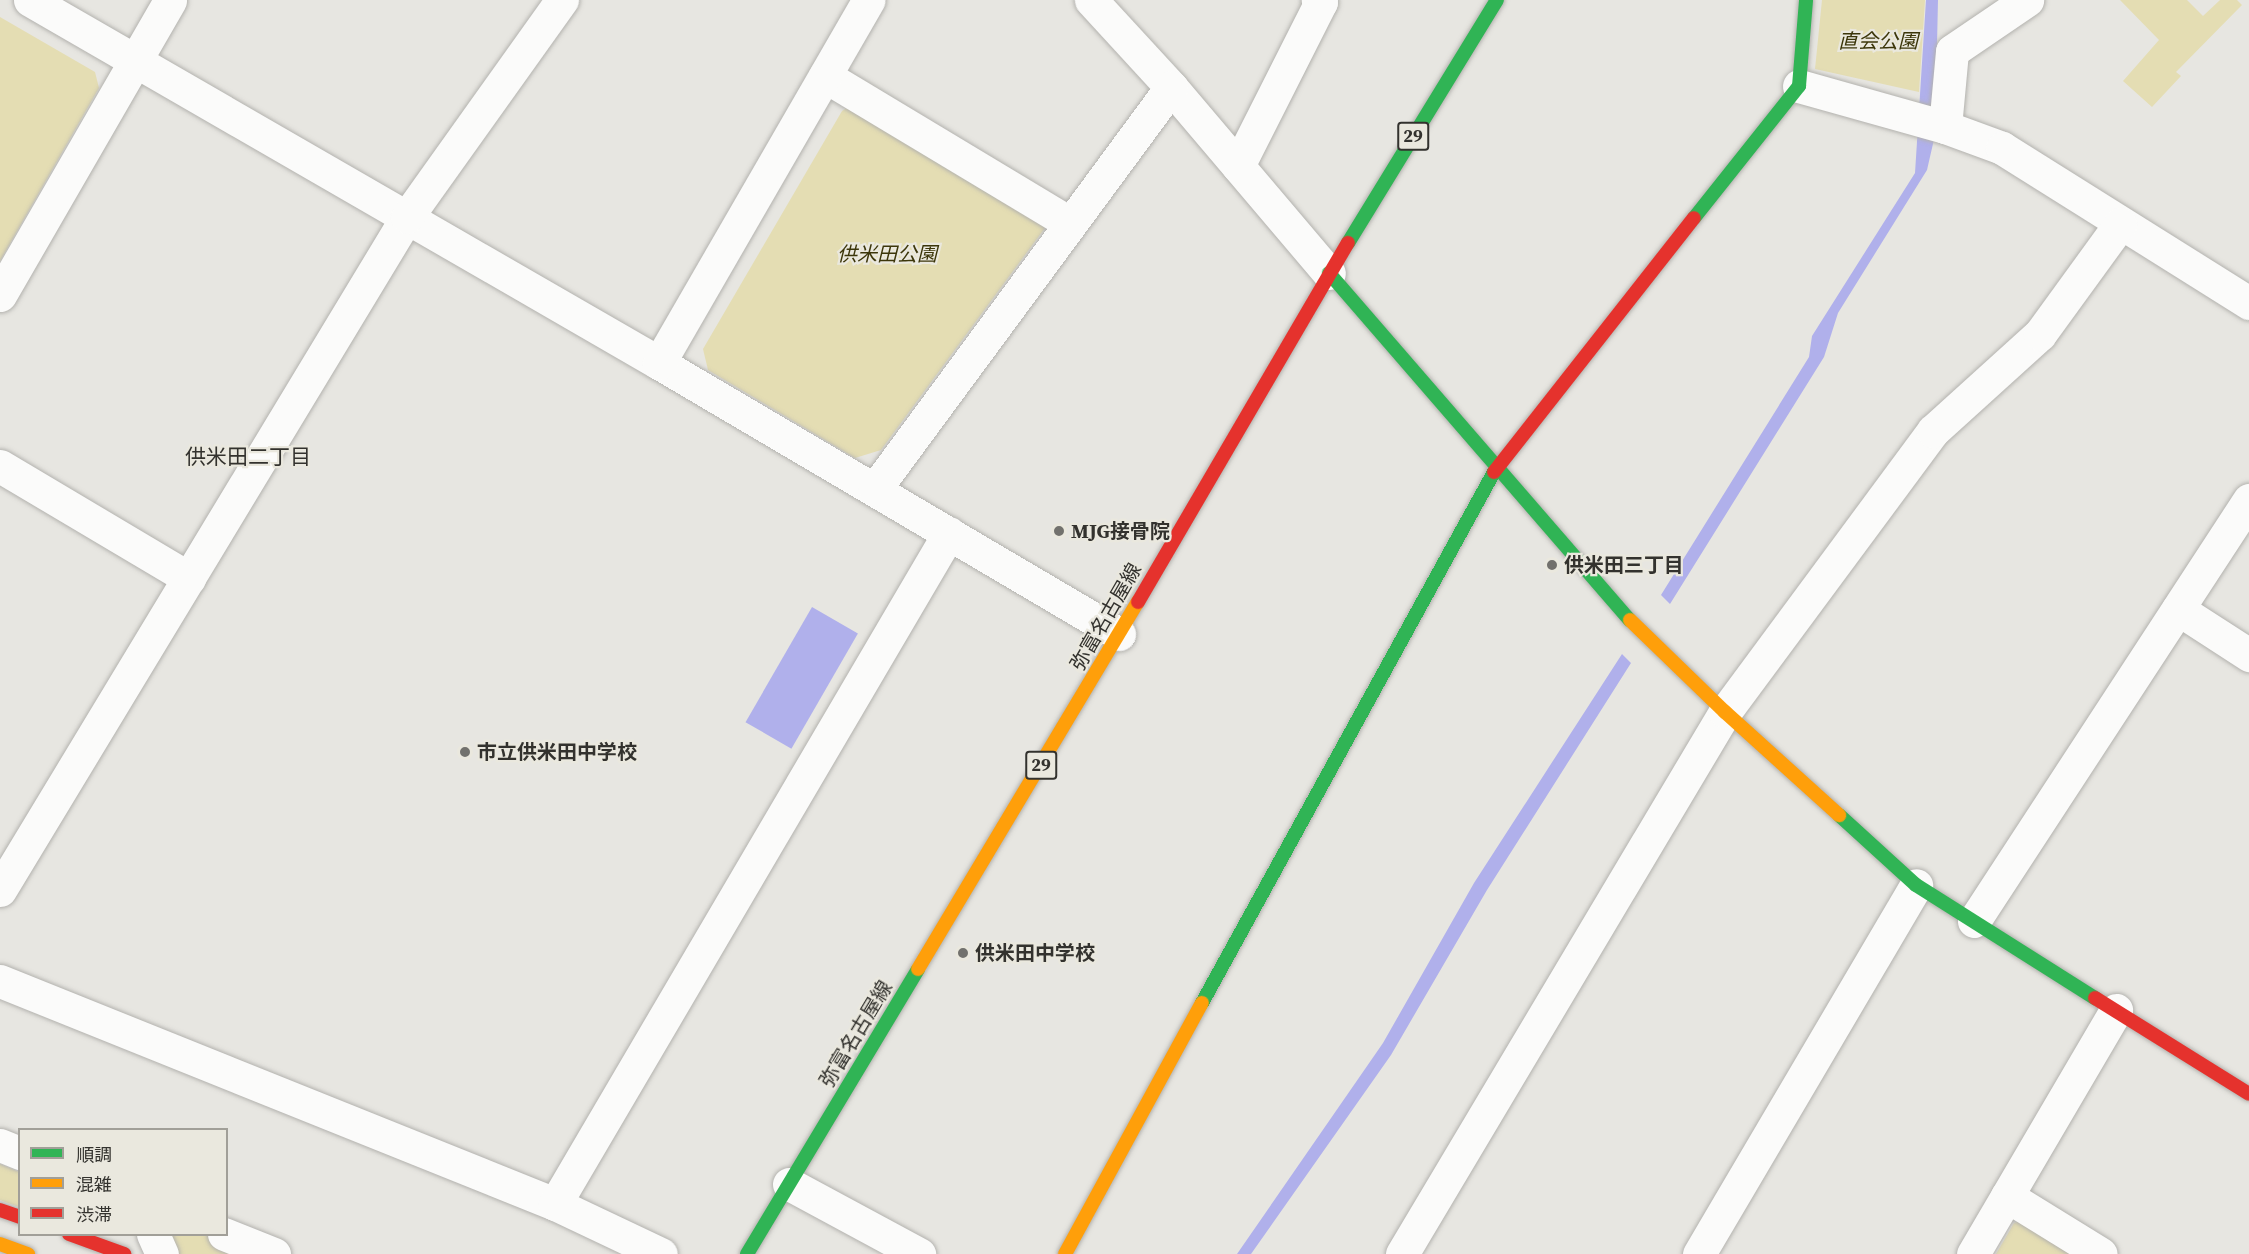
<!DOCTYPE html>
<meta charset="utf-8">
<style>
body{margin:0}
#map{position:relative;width:2249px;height:1254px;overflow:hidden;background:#e7e6e1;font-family:"Source Serif 4","Noto Sans JP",serif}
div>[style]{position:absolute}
.green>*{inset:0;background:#e4ddb3}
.water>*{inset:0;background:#b0b0eb;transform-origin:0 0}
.roads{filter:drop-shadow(0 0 2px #b3b2ae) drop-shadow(0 0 2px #b3b2ae)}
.street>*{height:33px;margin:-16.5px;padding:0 16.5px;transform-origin:16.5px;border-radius:16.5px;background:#fbfbfa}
.fast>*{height:14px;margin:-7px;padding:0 7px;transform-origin:7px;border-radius:7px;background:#30b455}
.slow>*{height:14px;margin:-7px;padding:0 7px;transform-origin:7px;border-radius:7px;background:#ff9f0a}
.jam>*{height:14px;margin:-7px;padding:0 7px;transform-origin:7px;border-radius:7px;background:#e5322d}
.dots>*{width:16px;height:16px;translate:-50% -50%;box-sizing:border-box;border:3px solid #eae8de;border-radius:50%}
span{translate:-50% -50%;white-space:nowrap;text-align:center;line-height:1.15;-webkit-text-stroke:4.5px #eae8de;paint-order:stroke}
.shield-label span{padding:2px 4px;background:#eae8de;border:2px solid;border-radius:4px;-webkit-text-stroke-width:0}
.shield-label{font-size:18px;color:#33322e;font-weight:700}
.park-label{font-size:20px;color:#3c360a;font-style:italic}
.poi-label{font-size:20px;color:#33322e;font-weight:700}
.left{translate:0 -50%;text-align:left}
.street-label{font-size:20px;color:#33322e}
.neighbourhood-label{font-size:21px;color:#33322e}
.legend{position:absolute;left:18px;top:1128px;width:210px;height:108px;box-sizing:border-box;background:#eae8de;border:2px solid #a19f98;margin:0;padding:8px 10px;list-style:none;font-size:18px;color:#33322e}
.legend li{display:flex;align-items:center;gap:12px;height:30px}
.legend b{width:30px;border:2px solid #a19f98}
</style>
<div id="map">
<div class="green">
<i style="clip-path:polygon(1822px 0,1925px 0,1919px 92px,1815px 69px)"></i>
<i style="clip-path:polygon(2120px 0,2187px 0,2203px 16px,2220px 0,2237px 0,2242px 5px,2176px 72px,2181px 76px,2152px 107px,2123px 81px,2159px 40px)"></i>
<i style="clip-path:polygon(0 17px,95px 72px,99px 88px,0 261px)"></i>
<i style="clip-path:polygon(853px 104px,1041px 217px,1045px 228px,881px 450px,855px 458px,708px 370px,703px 349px,842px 111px)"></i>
<i style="clip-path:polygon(0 1164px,19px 1172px,19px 1207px,0 1200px)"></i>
<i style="clip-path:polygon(2023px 1220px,2077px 1254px,1996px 1254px,2014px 1223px)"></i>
<i style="clip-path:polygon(160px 1234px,205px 1235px,250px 1254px,172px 1254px)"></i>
</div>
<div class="water">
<i style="clip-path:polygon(1926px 0,1938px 0,1935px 135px,1927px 170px,1838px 313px,1824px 357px,1670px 604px,1661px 595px,1809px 357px,1812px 336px,1915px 173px)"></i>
<i style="left:812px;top:607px;width:53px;height:133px;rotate:30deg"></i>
<i style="clip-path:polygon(1622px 654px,1631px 663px,1487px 890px,1391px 1055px,1251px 1254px,1237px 1254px,1383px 1043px,1474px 883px)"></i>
</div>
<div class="roads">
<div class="street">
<i style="left:30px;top:0;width:726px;rotate:29.99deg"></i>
<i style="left:659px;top:363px;width:534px;rotate:30.5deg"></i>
<i style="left:1091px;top:0;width:118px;rotate:47.4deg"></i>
<i style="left:1171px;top:87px;width:244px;rotate:49.7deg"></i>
<i style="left:825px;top:76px;width:286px;rotate:31deg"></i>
<i style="left:1799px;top:86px;width:152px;rotate:15.7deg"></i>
<i style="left:1945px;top:127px;width:61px;rotate:20.2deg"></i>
<i style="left:2002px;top:148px;width:292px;rotate:32.1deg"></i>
<i style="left:1945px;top:127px;width:76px;rotate:-84.7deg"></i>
<i style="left:1952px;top:51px;width:91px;rotate:-34.2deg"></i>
<i style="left:1238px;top:166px;width:184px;rotate:-63.2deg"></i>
<i style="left:1321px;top:2px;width:4px;rotate:-146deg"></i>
<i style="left:0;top:295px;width:340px;rotate:-60deg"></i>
<i style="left:659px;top:363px;width:419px;rotate:-60deg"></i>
<i style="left:0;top:466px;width:220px;rotate:30.7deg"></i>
<i style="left:875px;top:489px;width:499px;rotate:-53.6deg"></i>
<i style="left:2178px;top:609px;width:85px;rotate:32.9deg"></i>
<i style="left:0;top:890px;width:786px;rotate:-58.84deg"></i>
<i style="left:407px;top:217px;width:267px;rotate:-54.5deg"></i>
<i style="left:1974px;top:921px;width:503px;rotate:-56.85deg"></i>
<i style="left:0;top:981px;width:598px;rotate:21.89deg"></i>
<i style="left:555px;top:1204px;width:117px;rotate:25.3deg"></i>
<i style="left:0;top:1145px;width:22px;rotate:22deg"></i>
<i style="left:789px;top:1184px;width:148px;rotate:28.3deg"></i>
<i style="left:2007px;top:1196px;width:110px;rotate:31.7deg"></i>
<i style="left:555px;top:1204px;width:778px;rotate:-59.58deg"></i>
<i style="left:153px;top:1234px;width:22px;rotate:66deg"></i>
<i style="left:224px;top:1234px;width:54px;rotate:21.8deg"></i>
<i style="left:1402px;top:1254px;width:631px;rotate:-59.21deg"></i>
<i style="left:1725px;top:712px;width:350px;rotate:-53.5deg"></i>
<i style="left:1933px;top:431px;width:144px;rotate:-42.2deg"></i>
<i style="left:2040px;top:334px;width:136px;rotate:-54deg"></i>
<i style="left:1699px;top:1254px;width:428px;rotate:-59.5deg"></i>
<i style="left:1973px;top:1254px;width:283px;rotate:-59.6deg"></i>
</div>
<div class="fast">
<i style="left:1694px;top:218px;width:169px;rotate:-51.5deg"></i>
<i style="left:1799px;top:86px;width:86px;rotate:-85.3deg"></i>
<i style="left:1348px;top:243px;width:285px;rotate:-58.5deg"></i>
<i style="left:1329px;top:273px;width:459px;rotate:49.1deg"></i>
<i style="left:1839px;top:815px;width:104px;rotate:42.3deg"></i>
<i style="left:1916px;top:885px;width:212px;rotate:32.3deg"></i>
<i style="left:1202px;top:1003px;width:606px;rotate:-61.19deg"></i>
<i style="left:747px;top:1254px;width:332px;rotate:-59deg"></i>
</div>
<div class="slow">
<i style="left:1630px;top:620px;width:132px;rotate:44.1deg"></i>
<i style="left:1725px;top:712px;width:154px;rotate:42.1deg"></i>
<i style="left:918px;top:969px;width:428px;rotate:-59.1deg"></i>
<i style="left:0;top:1244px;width:30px;rotate:20deg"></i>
<i style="left:1065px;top:1254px;width:286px;rotate:-61.4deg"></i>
</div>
<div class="jam">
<i style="left:1494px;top:472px;width:323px;rotate:-51.8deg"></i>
<i style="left:1138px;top:602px;width:416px;rotate:-59.7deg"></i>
<i style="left:2095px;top:998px;width:181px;rotate:31.9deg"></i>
<i style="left:0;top:1210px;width:21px;rotate:19deg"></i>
<i style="left:69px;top:1234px;width:59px;rotate:20deg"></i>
</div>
</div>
<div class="dots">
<i style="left:1059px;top:531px;background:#72716d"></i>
<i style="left:1552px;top:565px;background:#72716d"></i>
<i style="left:465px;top:752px;background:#72716d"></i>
<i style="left:963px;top:953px;background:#72716d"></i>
</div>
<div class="shield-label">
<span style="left:1413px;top:136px">29</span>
<span style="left:1041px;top:765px">29</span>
</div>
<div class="park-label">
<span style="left:1878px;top:41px">直会公園</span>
<span style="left:887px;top:254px">供米田公園</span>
</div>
<div class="poi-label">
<span class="left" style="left:1071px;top:531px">MJG接骨院</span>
<span class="left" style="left:1564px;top:565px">供米田三丁目</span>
<span class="left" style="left:477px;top:752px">市立供米田中学校</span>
<span class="left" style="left:975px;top:953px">供米田中学校</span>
</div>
<div class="street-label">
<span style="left:1106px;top:617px;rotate:-60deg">弥富名古屋線</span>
<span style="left:856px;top:1034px;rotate:-59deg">弥富名古屋線</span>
</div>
<div class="neighbourhood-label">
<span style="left:248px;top:457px">供米田二丁目</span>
</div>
<ul class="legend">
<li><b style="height:8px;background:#30b455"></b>順調</li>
<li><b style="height:8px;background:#ff9f0a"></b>混雑</li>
<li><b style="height:8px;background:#e5322d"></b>渋滞</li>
</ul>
</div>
